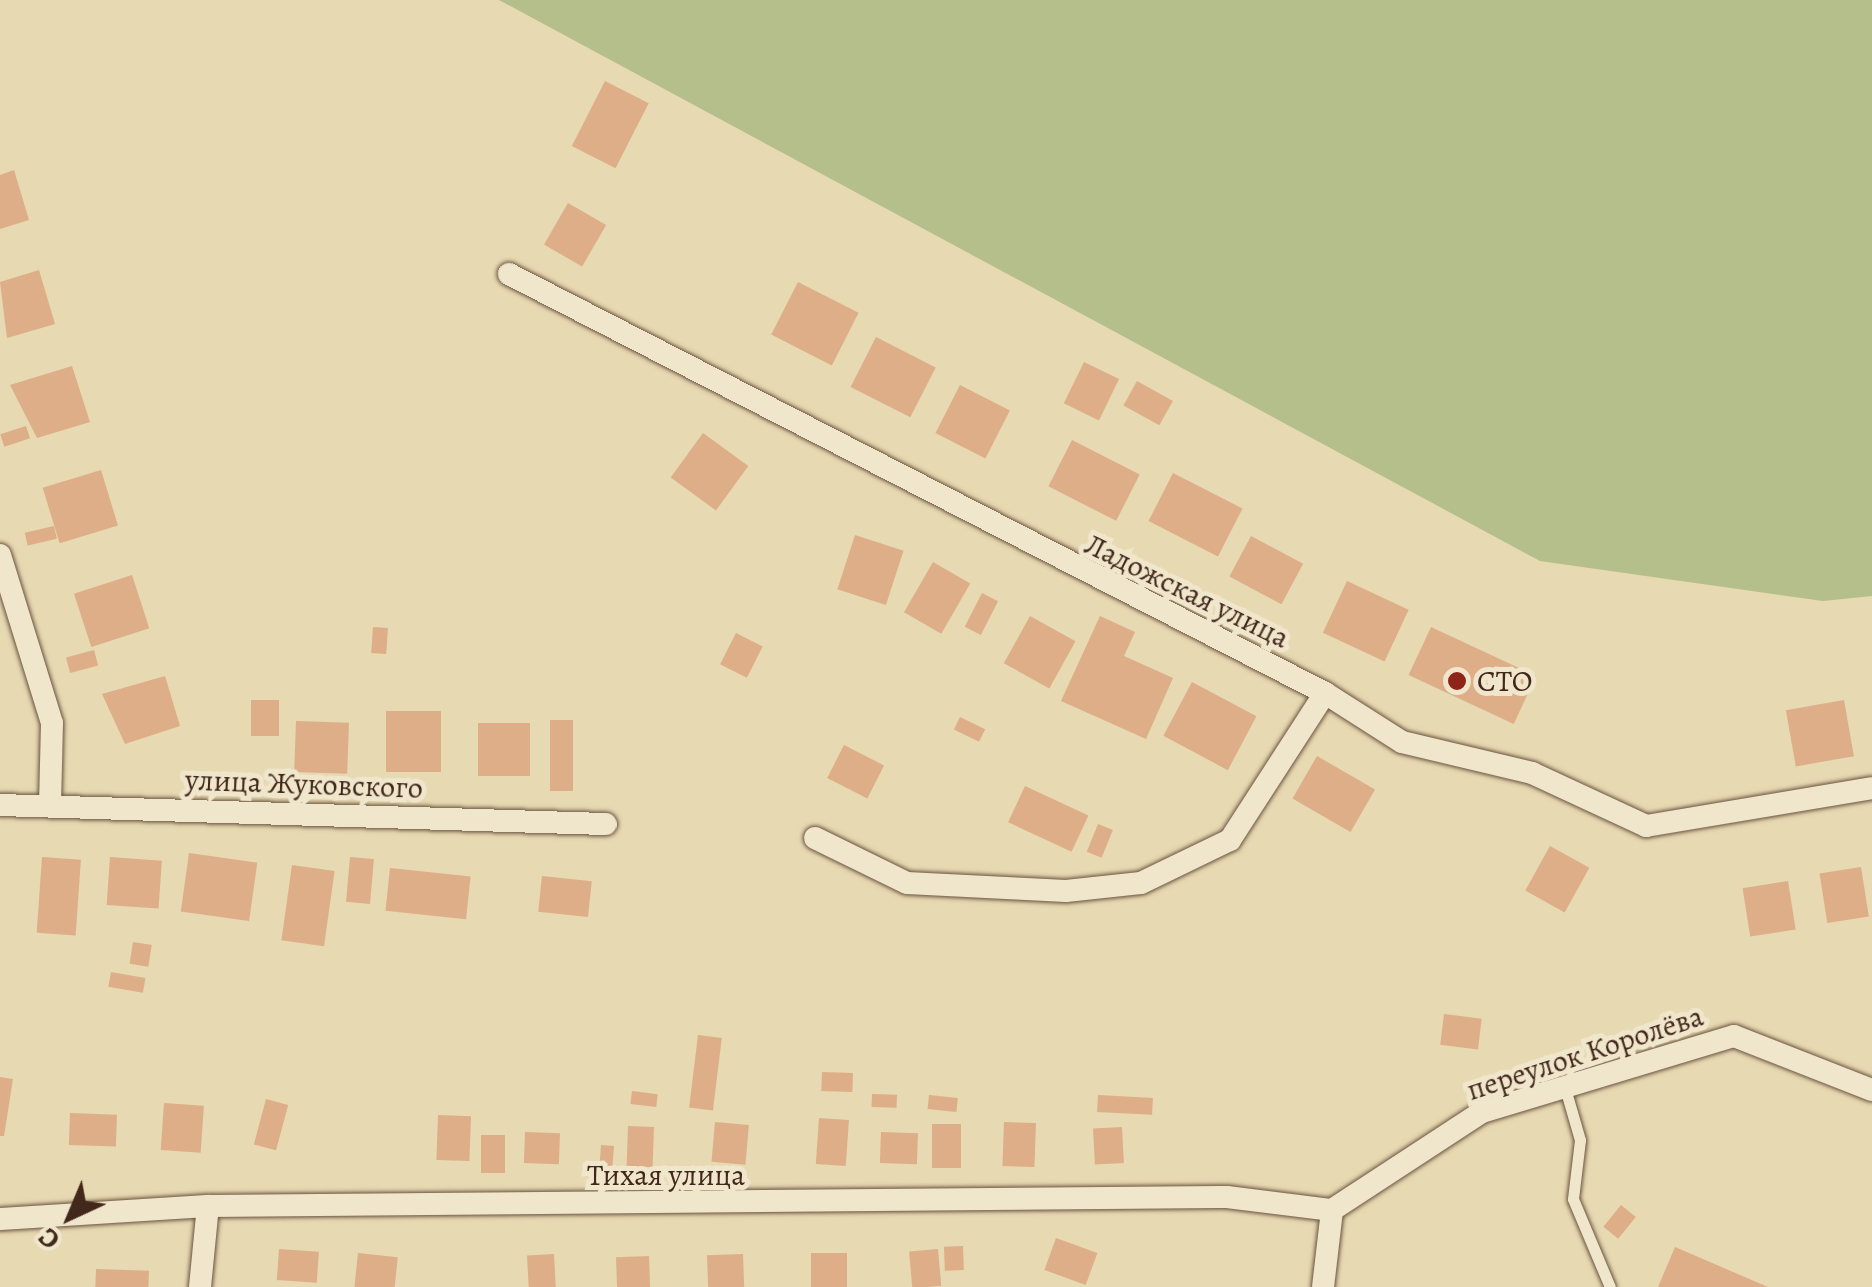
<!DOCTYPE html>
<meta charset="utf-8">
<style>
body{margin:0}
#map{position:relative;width:1872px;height:1287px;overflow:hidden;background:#e7d9b1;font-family:Alegreya,serif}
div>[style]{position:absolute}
.green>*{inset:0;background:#b4bf8c}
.building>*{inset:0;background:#ddae88;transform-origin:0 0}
.roads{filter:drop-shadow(0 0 2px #6b5440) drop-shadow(0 0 2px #6b5440)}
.service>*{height:11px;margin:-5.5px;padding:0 5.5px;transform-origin:5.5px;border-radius:5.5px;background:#efe6cc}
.minor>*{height:22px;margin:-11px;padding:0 11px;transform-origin:11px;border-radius:11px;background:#efe6cc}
.dots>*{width:28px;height:28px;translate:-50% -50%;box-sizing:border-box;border:5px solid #efe6cc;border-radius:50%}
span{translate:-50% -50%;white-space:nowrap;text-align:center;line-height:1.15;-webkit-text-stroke:10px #efe6cc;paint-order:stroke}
.street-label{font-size:30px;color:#42281b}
.poi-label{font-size:30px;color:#42281b}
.left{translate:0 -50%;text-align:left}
.north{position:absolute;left:20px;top:1167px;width:100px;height:100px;-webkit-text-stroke:8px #efe6cc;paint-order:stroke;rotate:224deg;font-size:28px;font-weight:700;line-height:40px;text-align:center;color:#42281b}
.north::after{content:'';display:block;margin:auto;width:35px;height:45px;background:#42281b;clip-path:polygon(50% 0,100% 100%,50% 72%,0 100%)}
</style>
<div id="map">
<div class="green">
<i style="clip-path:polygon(499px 0,1872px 0,1872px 596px,1823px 601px,1540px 561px)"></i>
</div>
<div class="building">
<i style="left:605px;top:81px;width:49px;height:73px;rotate:27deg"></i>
<i style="clip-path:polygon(14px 170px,29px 220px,0 229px,0 175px)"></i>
<i style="left:568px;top:203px;width:44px;height:48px;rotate:30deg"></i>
<i style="clip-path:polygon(39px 270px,55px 324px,7px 338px,0 282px)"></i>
<i style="left:798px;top:282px;width:68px;height:59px;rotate:27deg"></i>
<i style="left:876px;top:337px;width:67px;height:56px;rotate:27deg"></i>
<i style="left:1084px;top:362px;width:39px;height:46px;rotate:26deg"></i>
<i style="clip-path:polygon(72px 366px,90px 422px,37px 438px,10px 385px)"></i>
<i style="left:1137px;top:381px;width:41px;height:28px;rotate:29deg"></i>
<i style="left:960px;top:385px;width:56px;height:54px;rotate:27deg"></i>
<i style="left:26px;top:426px;width:13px;height:27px;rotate:72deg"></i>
<i style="left:703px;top:433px;width:56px;height:55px;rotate:36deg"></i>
<i style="left:1072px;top:440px;width:76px;height:52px;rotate:27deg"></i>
<i style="left:101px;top:470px;width:58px;height:61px;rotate:73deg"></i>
<i style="left:1173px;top:473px;width:78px;height:54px;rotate:27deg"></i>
<i style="left:54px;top:526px;width:13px;height:30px;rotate:77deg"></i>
<i style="left:855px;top:535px;width:51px;height:57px;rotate:18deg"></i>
<i style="left:1251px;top:536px;width:59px;height:46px;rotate:28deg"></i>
<i style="left:933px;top:562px;width:43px;height:58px;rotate:30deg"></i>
<i style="left:132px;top:575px;width:56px;height:61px;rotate:72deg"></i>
<i style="left:1347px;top:581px;width:68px;height:57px;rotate:25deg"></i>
<i style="left:982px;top:593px;width:18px;height:38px;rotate:27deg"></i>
<i style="left:1030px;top:616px;width:52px;height:54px;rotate:29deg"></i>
<i style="clip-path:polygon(1100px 616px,1135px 632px,1124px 656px,1173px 678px,1146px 739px,1061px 701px)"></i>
<i style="left:373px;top:627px;width:15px;height:26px;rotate:4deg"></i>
<i style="left:1431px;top:627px;width:116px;height:53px;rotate:25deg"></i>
<i style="left:736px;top:633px;width:30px;height:35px;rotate:27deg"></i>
<i style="left:94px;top:650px;width:16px;height:29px;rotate:75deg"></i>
<i style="clip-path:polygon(165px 676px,180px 726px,125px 744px,102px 694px)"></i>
<i style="left:1192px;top:682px;width:73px;height:61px;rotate:28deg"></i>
<i style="left:251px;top:700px;width:28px;height:36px"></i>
<i style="left:1844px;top:700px;width:57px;height:59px;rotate:80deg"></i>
<i style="left:386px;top:711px;width:55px;height:61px"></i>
<i style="left:960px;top:717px;width:28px;height:14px;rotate:26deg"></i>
<i style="left:550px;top:720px;width:23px;height:71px"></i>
<i style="left:296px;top:721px;width:53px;height:51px;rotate:2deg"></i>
<i style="left:478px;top:723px;width:52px;height:53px"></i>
<i style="left:844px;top:745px;width:45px;height:37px;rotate:27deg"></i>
<i style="left:1317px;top:756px;width:67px;height:49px;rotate:30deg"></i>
<i style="left:1025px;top:786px;width:70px;height:40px;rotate:25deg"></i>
<i style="left:1098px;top:824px;width:16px;height:30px;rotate:22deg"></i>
<i style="left:1550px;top:846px;width:45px;height:51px;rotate:29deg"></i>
<i style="left:189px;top:853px;width:69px;height:59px;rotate:8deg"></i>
<i style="left:42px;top:857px;width:39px;height:76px;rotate:4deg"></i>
<i style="left:110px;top:857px;width:52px;height:48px;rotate:4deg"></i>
<i style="left:350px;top:857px;width:24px;height:45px;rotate:5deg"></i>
<i style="left:292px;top:865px;width:43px;height:76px;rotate:8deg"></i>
<i style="left:1861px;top:867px;width:50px;height:42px;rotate:81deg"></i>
<i style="left:390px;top:868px;width:81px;height:43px;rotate:6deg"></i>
<i style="left:542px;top:876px;width:50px;height:36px;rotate:6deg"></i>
<i style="left:1788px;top:881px;width:49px;height:46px;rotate:81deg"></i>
<i style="left:133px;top:942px;width:19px;height:22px;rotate:9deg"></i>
<i style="left:111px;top:972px;width:35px;height:15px;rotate:10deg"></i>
<i style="left:1444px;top:1014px;width:38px;height:31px;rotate:7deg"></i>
<i style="left:698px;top:1035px;width:24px;height:73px;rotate:7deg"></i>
<i style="left:822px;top:1072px;width:31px;height:19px;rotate:2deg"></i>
<i style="clip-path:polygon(0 1077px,13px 1079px,4px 1136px,0 1136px)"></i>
<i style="left:632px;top:1091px;width:26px;height:13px;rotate:7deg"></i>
<i style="left:872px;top:1094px;width:25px;height:13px;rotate:2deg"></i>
<i style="left:929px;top:1095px;width:29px;height:14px;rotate:6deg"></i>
<i style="left:1098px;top:1095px;width:55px;height:17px;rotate:3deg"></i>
<i style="left:266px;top:1099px;width:23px;height:47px;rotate:15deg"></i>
<i style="left:164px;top:1103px;width:40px;height:47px;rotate:4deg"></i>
<i style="left:70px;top:1113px;width:47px;height:32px;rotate:2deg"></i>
<i style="left:438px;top:1115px;width:33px;height:45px;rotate:2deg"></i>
<i style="left:819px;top:1118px;width:30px;height:46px;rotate:4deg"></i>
<i style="left:715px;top:1122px;width:34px;height:40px;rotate:5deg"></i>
<i style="left:1004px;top:1122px;width:32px;height:44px;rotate:2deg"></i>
<i style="left:932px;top:1124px;width:29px;height:44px"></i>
<i style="left:628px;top:1126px;width:26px;height:40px;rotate:2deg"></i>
<i style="left:1122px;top:1127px;width:36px;height:29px;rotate:87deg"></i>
<i style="left:525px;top:1132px;width:35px;height:31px;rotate:2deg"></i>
<i style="left:881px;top:1132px;width:37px;height:31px;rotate:2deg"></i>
<i style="left:481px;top:1135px;width:24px;height:38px"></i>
<i style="left:601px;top:1145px;width:13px;height:23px;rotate:4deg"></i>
<i style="left:1621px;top:1205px;width:19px;height:28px;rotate:39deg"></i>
<i style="left:1056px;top:1238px;width:44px;height:34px;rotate:20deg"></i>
<i style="left:963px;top:1246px;width:24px;height:19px;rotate:88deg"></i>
<i style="clip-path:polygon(1675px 1247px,1768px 1287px,1658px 1287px)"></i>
<i style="left:279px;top:1249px;width:40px;height:31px;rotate:4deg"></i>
<i style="left:938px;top:1249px;width:37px;height:29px;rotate:85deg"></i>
<i style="left:358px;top:1253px;width:40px;height:34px;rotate:6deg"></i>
<i style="left:811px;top:1253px;width:36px;height:34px"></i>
<i style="left:554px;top:1254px;width:33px;height:27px;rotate:87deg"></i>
<i style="left:743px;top:1254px;width:33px;height:36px;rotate:88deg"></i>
<i style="left:649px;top:1256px;width:31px;height:33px;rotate:88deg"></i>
<i style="left:96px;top:1269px;width:53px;height:18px;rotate:2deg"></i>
</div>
<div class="roads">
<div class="service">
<i style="left:1565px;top:1088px;width:54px;rotate:73.9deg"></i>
<i style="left:1580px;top:1140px;width:59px;rotate:96.8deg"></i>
<i style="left:1573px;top:1199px;width:95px;rotate:67.2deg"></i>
</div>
<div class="minor">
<i style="left:509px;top:274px;width:917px;rotate:27.18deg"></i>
<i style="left:1325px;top:693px;width:91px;rotate:32.5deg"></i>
<i style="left:1402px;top:742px;width:134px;rotate:13.4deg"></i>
<i style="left:1532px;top:773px;width:126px;rotate:24.9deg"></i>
<i style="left:1646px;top:826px;width:229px;rotate:-9.5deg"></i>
<i style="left:0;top:555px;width:176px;rotate:72.8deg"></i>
<i style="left:52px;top:723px;width:82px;rotate:91.4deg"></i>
<i style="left:0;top:805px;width:606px;rotate:1.8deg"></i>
<i style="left:815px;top:838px;width:102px;rotate:26.1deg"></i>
<i style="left:907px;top:883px;width:159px;rotate:2.9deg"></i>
<i style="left:1066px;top:891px;width:75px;rotate:-6.1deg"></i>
<i style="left:1141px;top:883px;width:99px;rotate:-25.8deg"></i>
<i style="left:1230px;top:840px;width:175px;rotate:-57.1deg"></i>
<i style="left:1332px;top:1210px;width:179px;rotate:-33.2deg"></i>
<i style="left:1482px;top:1112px;width:263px;rotate:-16.8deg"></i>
<i style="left:1734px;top:1036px;width:148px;rotate:21.4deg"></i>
<i style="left:0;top:1219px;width:208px;rotate:-3.6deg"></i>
<i style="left:208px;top:1206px;width:1019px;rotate:-0.51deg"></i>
<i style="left:1227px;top:1197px;width:106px;rotate:7.1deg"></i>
<i style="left:200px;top:1287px;width:81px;rotate:-84.4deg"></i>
<i style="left:1323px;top:1287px;width:78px;rotate:-83.3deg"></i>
</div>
</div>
<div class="dots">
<i style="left:1457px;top:681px;background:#8f2418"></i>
</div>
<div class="street-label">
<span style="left:1187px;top:591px;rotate:26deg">Ладожская улица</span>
<span style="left:304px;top:784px;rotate:2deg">улица Жуковского</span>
<span style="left:1585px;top:1053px;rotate:-18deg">переулок Королёва</span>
<span style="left:666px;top:1175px">Тихая улица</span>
</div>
<div class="poi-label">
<span class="left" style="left:1477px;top:681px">СТО</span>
</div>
<div class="north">С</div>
</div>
